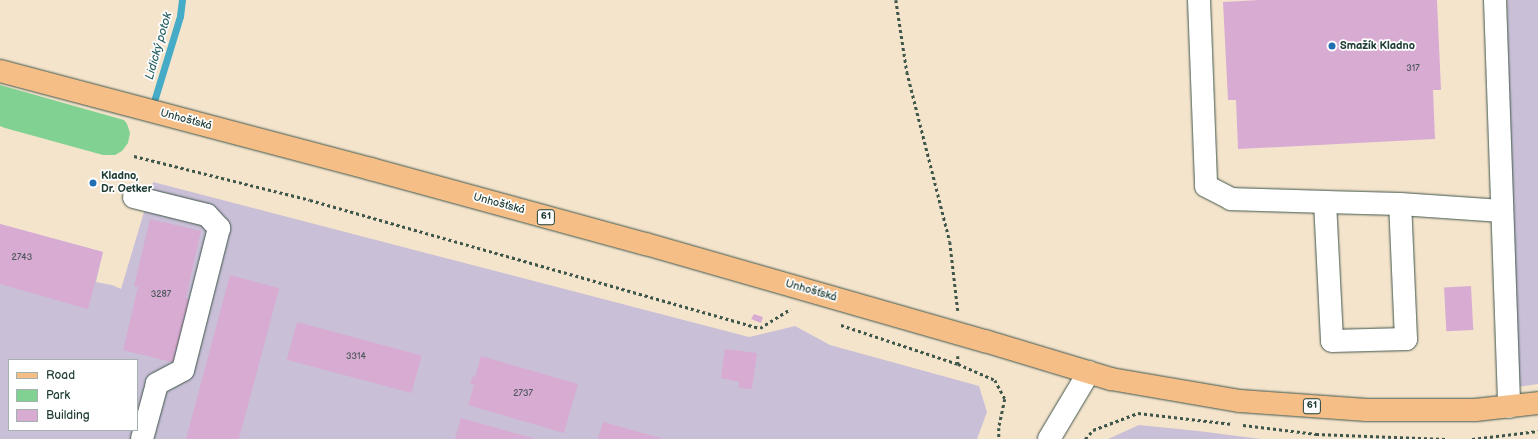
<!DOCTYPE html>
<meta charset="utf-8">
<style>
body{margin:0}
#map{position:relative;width:1538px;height:439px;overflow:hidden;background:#f5e4cc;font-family:"Balsamiq Sans",sans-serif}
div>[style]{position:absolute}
.industrial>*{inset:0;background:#c9bfd7}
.green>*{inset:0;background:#81d292}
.stream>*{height:7px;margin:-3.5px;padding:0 3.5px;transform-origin:3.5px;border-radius:3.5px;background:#46abc6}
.building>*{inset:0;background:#d8abd3;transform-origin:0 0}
.path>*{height:2.5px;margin-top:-1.25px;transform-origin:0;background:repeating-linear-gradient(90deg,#3f564b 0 3px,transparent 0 6px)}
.roads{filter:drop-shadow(0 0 1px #3f564b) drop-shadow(0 0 1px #3f564b)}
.minor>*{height:22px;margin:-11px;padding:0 11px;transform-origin:11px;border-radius:11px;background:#fff}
.major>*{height:22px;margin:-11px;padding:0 11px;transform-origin:11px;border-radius:11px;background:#f6be87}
.dots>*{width:11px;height:11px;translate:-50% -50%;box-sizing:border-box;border:2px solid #fff;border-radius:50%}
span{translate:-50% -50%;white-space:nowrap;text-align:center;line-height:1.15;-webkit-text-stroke:3.5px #fff;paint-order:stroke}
.number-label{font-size:9px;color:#4d585c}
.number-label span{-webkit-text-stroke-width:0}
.shield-label span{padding:1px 3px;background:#fff;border:1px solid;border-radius:3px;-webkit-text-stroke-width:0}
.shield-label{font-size:10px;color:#1f3d34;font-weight:700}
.poi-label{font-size:11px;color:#1f3d34;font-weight:700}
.left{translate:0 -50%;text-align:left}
.street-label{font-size:11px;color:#1f3d34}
.water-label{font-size:12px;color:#2d6467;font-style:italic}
.legend{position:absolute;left:8px;top:359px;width:130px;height:72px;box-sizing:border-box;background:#fff;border:1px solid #a5b1ae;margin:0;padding:5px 7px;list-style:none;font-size:12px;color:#1f3d34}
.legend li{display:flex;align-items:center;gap:8px;height:20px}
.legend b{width:20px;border:1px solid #a5b1ae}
</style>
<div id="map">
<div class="industrial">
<i style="clip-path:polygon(1507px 0,1538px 0,1538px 384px,1516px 387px)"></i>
<i style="clip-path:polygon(evenodd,153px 182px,749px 337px,795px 326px,830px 345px,979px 386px,987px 412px,977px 439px,0 439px,0 224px,103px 252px,96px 282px,112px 285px,121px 289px,153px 182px,9px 360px,137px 360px,137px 430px,9px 430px,9px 360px)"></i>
<i style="clip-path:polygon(1139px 425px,1198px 431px,1261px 439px,1108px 439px)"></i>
</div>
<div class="green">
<i style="clip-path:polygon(0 85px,124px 120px,127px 124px,130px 133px,128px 143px,122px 151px,115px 155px,103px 155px,5px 128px,0 126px)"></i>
</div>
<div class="stream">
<i style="left:155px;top:98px;width:86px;rotate:-73deg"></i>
<i style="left:180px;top:16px;width:16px;rotate:-83deg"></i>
</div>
<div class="building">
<i style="clip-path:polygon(1259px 0,1437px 0,1441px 90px,1433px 90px,1435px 139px,1238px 149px,1236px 100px,1228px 100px,1223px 2px)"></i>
<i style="clip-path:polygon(150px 219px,201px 231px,186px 298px,191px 299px,175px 363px,123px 350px,138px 287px,134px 286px)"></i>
<i style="clip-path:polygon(0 224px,103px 252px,88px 309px,0 284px)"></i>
<i style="left:230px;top:275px;width:51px;height:170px;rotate:15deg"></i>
<i style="left:1471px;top:286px;width:44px;height:27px;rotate:87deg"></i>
<i style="clip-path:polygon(754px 314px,763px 317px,761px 323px,751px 319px)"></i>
<i style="left:297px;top:322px;width:129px;height:39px;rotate:15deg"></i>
<i style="clip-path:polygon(725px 349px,757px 353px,752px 389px,739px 388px,739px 382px,721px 378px)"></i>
<i style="clip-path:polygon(481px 356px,578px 384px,564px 433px,468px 405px,474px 385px,470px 384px,473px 376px,475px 377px)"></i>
<i style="clip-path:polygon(461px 418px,536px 439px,455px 439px)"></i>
<i style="clip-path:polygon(603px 422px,664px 439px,598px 439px)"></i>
</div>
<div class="path">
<i style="left:896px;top:0;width:73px;rotate:81.3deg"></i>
<i style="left:907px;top:72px;width:175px;rotate:75.8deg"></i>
<i style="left:950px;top:242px;width:69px;rotate:83.4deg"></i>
<i style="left:134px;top:156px;width:181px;rotate:14deg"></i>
<i style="left:310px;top:200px;width:468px;rotate:15.9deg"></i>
<i style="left:760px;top:328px;width:36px;rotate:-32deg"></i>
<i style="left:841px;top:325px;width:123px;rotate:18.4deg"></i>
<i style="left:958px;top:356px;width:8px;rotate:90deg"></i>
<i style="left:958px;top:364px;width:40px;rotate:23.4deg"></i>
<i style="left:995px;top:380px;width:21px;rotate:62deg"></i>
<i style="left:1005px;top:399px;width:30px;rotate:102deg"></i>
<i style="left:999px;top:428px;width:11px;rotate:90deg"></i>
<i style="left:1243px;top:425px;width:74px;rotate:7deg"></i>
<i style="left:1316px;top:434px;width:130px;rotate:2.2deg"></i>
<i style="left:1085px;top:439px;width:12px;rotate:-48deg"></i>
<i style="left:1093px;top:430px;width:48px;rotate:-20.7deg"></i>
<i style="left:1138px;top:413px;width:95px;rotate:6.7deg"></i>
<i style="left:1472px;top:439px;width:66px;rotate:-6.9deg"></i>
</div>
<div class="roads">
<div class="minor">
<i style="left:1199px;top:0;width:186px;rotate:87.8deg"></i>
<i style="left:1206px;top:186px;width:28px;rotate:27deg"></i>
<i style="left:1231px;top:199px;width:94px;rotate:1.8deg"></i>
<i style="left:1325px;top:202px;width:139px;rotate:87.1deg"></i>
<i style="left:1332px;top:341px;width:74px;rotate:-1.5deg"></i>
<i style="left:1406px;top:339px;width:135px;rotate:-92.5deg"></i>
<i style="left:1400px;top:204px;width:102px;rotate:3.9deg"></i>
<i style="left:1495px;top:0;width:407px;rotate:88deg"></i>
<i style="left:134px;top:197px;width:75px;rotate:13.9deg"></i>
<i style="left:207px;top:215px;width:18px;rotate:47deg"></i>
<i style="left:219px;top:228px;width:146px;rotate:104.2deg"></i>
<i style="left:183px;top:370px;width:30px;rotate:152deg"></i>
<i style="left:157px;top:384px;width:57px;rotate:105.3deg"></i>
<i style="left:1325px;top:202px;width:75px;rotate:1.5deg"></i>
<i style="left:1049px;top:439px;width:78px;rotate:-59.2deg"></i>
</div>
<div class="major">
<i style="left:0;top:71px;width:384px;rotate:14.8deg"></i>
<i style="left:371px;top:169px;width:285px;rotate:15.3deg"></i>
<i style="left:646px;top:244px;width:353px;rotate:16deg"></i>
<i style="left:985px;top:341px;width:132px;rotate:16.8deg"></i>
<i style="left:1111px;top:379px;width:131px;rotate:9.7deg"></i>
<i style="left:1240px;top:401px;width:127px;rotate:4.1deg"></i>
<i style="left:1367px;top:410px;width:108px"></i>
<i style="left:1475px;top:410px;width:63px;rotate:-6.3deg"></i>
</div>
</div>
<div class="dots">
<i style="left:1332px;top:46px;background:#1f6fb2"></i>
<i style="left:93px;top:183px;background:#1f6fb2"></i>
</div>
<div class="number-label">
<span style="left:1413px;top:69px">317</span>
<span style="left:22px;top:258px">2743</span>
<span style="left:161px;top:295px">3287</span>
<span style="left:356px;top:357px">3314</span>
<span style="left:523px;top:394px">2737</span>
</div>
<div class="shield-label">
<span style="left:546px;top:217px">61</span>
<span style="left:1312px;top:406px">61</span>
</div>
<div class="poi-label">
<span class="left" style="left:1340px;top:46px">Smažík Kladno</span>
<span class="left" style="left:101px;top:183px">Kladno,<br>Dr. Oetker</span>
</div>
<div class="street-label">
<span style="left:186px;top:120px;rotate:15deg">Unhošťská</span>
<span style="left:499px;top:204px;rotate:15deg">Unhošťská</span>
<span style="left:811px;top:291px;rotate:16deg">Unhošťská</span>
</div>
<div class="water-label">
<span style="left:159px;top:46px;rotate:-74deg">Lidický potok</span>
</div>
<ul class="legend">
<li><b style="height:5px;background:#f6be87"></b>Road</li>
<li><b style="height:11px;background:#81d292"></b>Park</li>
<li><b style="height:11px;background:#d8abd3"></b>Building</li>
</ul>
</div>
